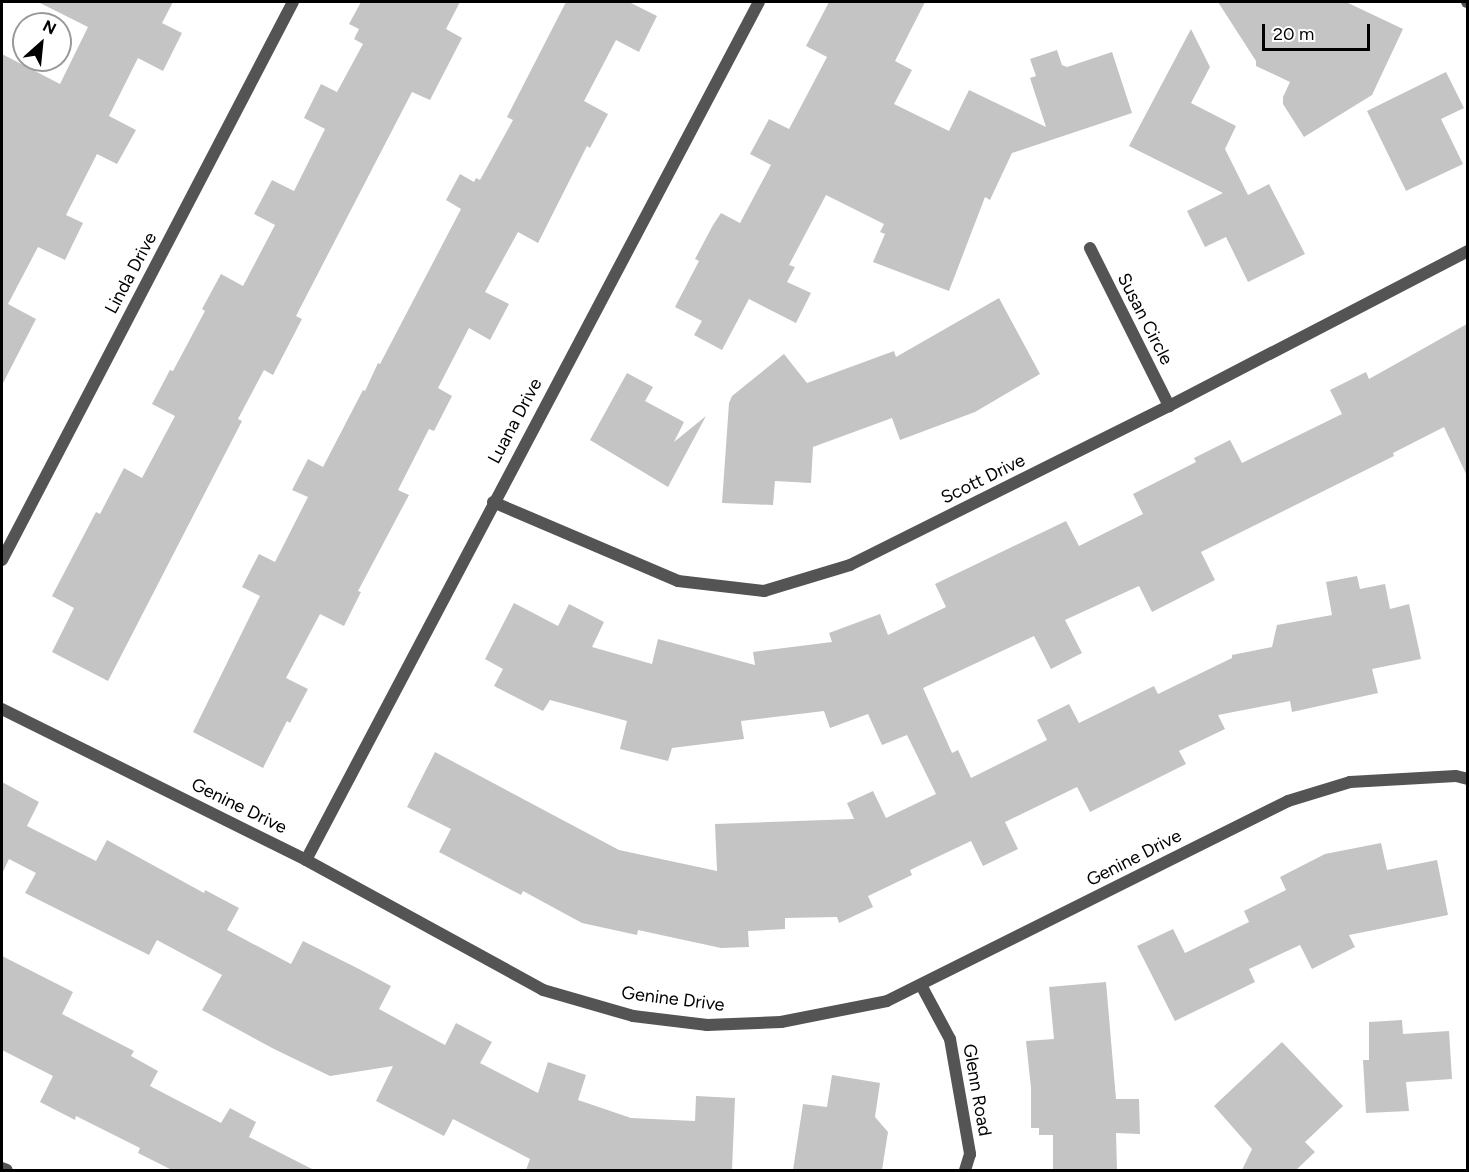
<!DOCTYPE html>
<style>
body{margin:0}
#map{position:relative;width:1469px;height:1172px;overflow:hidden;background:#fff;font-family:Figtree,sans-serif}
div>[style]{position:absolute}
.building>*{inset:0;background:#c4c4c4}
.minor>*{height:12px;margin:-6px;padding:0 6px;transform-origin:6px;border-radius:6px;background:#545454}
span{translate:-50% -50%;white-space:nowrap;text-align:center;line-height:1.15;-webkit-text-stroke:5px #fff;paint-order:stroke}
.street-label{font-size:18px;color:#000}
.frame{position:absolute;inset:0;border:3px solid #000;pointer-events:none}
.north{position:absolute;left:12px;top:12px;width:60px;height:60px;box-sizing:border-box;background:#fff;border:2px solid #999;border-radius:50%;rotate:27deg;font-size:16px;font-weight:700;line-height:24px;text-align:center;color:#000}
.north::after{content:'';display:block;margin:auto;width:21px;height:27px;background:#000;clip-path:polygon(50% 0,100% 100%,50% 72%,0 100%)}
.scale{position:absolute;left:1262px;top:24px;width:108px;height:27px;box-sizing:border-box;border:3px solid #000;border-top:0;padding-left:8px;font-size:18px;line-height:21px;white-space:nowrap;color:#000;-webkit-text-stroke:4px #fff;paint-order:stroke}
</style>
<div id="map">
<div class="building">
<i style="clip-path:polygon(38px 2px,173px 2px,162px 23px,182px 33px,163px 71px,138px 58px,109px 116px,136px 130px,117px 164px,97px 154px,66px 215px,83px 223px,65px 260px,38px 247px,8px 304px,36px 319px,2px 385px,2px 54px,60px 84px,88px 27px)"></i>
<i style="clip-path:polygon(361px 2px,460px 2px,446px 29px,462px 38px,430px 100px,412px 92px,296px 316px,302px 319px,273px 375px,264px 370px,238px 419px,242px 421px,108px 681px,52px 652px,74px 608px,52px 596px,96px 512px,100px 514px,124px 468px,142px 478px,175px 416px,152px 404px,170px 370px,173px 371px,205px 311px,202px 309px,221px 274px,243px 286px,275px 225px,254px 214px,272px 180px,294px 191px,325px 129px,304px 118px,321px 84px,337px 92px,363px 44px,354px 39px,359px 29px,349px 24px)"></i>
<i style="clip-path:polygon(566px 2px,629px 2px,657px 16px,639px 52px,616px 40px,584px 101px,608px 114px,590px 148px,587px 146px,538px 243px,518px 232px,485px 292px,509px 304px,490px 340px,469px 328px,438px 388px,452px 396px,434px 431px,429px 429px,398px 490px,409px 495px,358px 591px,361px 592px,344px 626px,320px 614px,286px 678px,308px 689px,290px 723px,287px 721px,263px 768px,193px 732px,260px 596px,242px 587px,259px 554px,275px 562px,308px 497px,292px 490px,308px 459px,323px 467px,363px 390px,365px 391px,378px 363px,380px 364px,461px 209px,446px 200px,460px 174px,474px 182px,476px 178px,480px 180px,513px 120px,507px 117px)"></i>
<i style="clip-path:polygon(829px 2px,925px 2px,895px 61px,912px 70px,894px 104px,949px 131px,969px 90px,1046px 127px,1030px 78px,1036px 76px,1030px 59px,1057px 50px,1062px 65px,1067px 67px,1112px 52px,1132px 113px,1012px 153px,990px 200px,985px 197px,949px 291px,873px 262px,885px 234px,880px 232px,884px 224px,826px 195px,789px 265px,795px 267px,787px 282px,811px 293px,796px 323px,749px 299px,722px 350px,694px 335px,702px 321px,675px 307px,699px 261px,695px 259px,713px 225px,721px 213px,740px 223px,771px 165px,750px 154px,769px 119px,789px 129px,827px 57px,806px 46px)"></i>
<i style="clip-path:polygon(1218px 2px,1346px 2px,1403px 29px,1372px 95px,1304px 137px,1283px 104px,1283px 97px,1290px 82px,1256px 66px,1256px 61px)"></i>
<i style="clip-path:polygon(1191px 29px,1210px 67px,1191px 103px,1236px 126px,1225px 149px,1248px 195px,1269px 184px,1305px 254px,1248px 282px,1226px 237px,1205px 247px,1187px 211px,1223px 193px,1129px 146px)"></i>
<i style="clip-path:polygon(1446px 72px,1464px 108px,1441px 119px,1463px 164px,1406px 191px,1367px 111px)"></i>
<i style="clip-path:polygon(999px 298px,1040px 374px,975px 412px,900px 440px,892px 418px,813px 447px,811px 483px,775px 481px,773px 505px,722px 503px,729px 403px,732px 396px,784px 354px,807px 383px,894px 351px,896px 357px)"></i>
<i style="clip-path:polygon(1467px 324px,1467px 476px,1444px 427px,1393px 453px,1394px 456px,1201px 552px,1215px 580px,1152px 612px,1139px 586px,1065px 620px,1082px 653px,1051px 669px,1034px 636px,923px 688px,952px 753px,958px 750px,971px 778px,1047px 740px,1037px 720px,1069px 704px,1079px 723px,1154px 686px,1158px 694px,1232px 658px,1232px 655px,1272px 647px,1277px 625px,1332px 615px,1326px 582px,1357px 576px,1360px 589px,1385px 584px,1390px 609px,1409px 604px,1421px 659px,1372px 669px,1378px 693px,1292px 712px,1290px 701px,1218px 715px,1225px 729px,1179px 751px,1186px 764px,1090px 812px,1077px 787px,1005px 822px,1018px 849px,983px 866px,971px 841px,910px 870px,912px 875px,868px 896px,873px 907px,839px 923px,837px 917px,785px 918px,785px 929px,748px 931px,749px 947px,721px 948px,638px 930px,637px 935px,582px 923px,523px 891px,521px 895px,439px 852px,451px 829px,407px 807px,435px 752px,619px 850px,717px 871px,715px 824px,854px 819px,847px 803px,873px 791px,886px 818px,936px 794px,907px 735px,882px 745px,868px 714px,830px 728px,824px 711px,741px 721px,744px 739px,672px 748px,668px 761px,620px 749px,627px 721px,550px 700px,543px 711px,494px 686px,503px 669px,485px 659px,514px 603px,558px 626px,569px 604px,604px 622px,592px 647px,652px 664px,658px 639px,755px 665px,753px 652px,832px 642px,829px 633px,880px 614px,888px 635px,946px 607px,935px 584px,1066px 521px,1079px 546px,1143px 514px,1133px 494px,1196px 462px,1194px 458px,1230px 440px,1242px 463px,1342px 414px,1330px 390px,1366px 372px,1369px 379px)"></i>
<i style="clip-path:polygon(627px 373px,653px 387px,645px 401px,684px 422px,674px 442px,706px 416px,668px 487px,590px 440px)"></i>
<i style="clip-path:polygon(2px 782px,39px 802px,27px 826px,96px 861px,107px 840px,204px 893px,205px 890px,239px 908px,227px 930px,291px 964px,303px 941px,357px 968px,391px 986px,379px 1009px,445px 1045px,456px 1023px,492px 1042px,480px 1063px,538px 1093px,548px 1062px,586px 1075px,578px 1100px,631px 1118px,695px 1121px,696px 1096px,735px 1098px,732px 1170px,526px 1170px,530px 1159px,453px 1119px,444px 1136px,376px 1101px,393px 1066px,330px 1076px,274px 1049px,202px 1010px,222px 975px,157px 940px,149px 955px,25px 893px,36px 873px,9px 859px,2px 874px)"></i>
<i style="clip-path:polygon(1381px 843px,1387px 870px,1437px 860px,1448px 915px,1349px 935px,1355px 947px,1312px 969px,1300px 945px,1249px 969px,1255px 982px,1175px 1021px,1137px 946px,1173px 929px,1185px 953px,1249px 922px,1244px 911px,1286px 890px,1280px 877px,1325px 854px)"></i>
<i style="clip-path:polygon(2px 956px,73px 992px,62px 1014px,134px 1051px,131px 1056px,158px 1071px,150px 1086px,221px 1123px,230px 1108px,256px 1122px,249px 1137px,314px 1170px,172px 1170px,138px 1153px,140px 1148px,76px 1116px,75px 1120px,40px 1102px,53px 1076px,2px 1050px)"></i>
<i style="clip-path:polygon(1106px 982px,1116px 1099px,1139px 1099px,1140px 1134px,1116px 1133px,1117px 1170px,1053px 1170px,1053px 1135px,1039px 1135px,1039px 1128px,1031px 1128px,1031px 1088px,1026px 1041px,1054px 1039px,1049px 987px)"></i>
<i style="clip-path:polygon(1402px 1020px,1403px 1034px,1449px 1031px,1452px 1079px,1406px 1082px,1409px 1111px,1366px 1113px,1363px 1060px,1369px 1060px,1369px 1022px)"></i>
<i style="clip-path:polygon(1282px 1042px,1343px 1106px,1305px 1142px,1315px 1152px,1296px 1170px,1242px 1170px,1252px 1149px,1214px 1106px)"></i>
<i style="clip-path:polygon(832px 1075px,880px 1083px,875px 1117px,888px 1132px,882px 1170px,793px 1170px,803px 1104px,827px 1107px)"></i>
</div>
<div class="minor">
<i style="left:1467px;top:2px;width:1px"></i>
<i style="left:1090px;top:248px;width:177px;rotate:63.4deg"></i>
<i style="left:493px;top:502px;width:201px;rotate:23.1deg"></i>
<i style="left:678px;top:581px;width:87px;rotate:6.6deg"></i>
<i style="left:764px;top:591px;width:90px;rotate:-16.8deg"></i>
<i style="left:850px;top:565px;width:356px;rotate:-26.5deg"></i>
<i style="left:1169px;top:406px;width:337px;rotate:-27.4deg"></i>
<i style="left:2px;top:560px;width:629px;rotate:-62.46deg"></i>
<i style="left:2px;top:709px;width:339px;rotate:26.4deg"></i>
<i style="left:306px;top:860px;width:270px;rotate:28.7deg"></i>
<i style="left:543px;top:990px;width:94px;rotate:16.1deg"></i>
<i style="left:633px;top:1016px;width:75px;rotate:6.9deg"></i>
<i style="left:707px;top:1025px;width:74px;rotate:-2.3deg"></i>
<i style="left:781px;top:1022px;width:108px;rotate:-11.2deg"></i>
<i style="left:887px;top:1001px;width:448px;rotate:-26.5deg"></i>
<i style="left:1288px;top:801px;width:65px;rotate:-17deg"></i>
<i style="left:1350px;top:782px;width:106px;rotate:-3.2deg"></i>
<i style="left:1456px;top:776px;width:12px;rotate:14deg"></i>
<i style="left:306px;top:860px;width:970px;rotate:-62.17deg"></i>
<i style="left:921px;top:985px;width:61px;rotate:61.8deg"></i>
<i style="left:950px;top:1039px;width:117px;rotate:80.1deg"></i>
<i style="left:970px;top:1154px;width:17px;rotate:107deg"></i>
<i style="left:2px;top:1168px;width:5px;rotate:22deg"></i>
</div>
<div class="street-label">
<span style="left:131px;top:273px;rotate:-62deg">Linda Drive</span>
<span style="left:1145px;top:319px;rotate:63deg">Susan Circle</span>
<span style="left:515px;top:421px;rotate:-62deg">Luana Drive</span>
<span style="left:983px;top:479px;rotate:-26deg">Scott Drive</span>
<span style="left:239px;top:806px;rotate:26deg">Genine Drive</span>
<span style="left:1134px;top:858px;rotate:-27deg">Genine Drive</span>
<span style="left:673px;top:999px;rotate:7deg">Genine Drive</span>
<span style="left:977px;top:1090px;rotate:80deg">Glenn Road</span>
</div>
<div class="frame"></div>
<div class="north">N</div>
<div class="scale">20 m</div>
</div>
